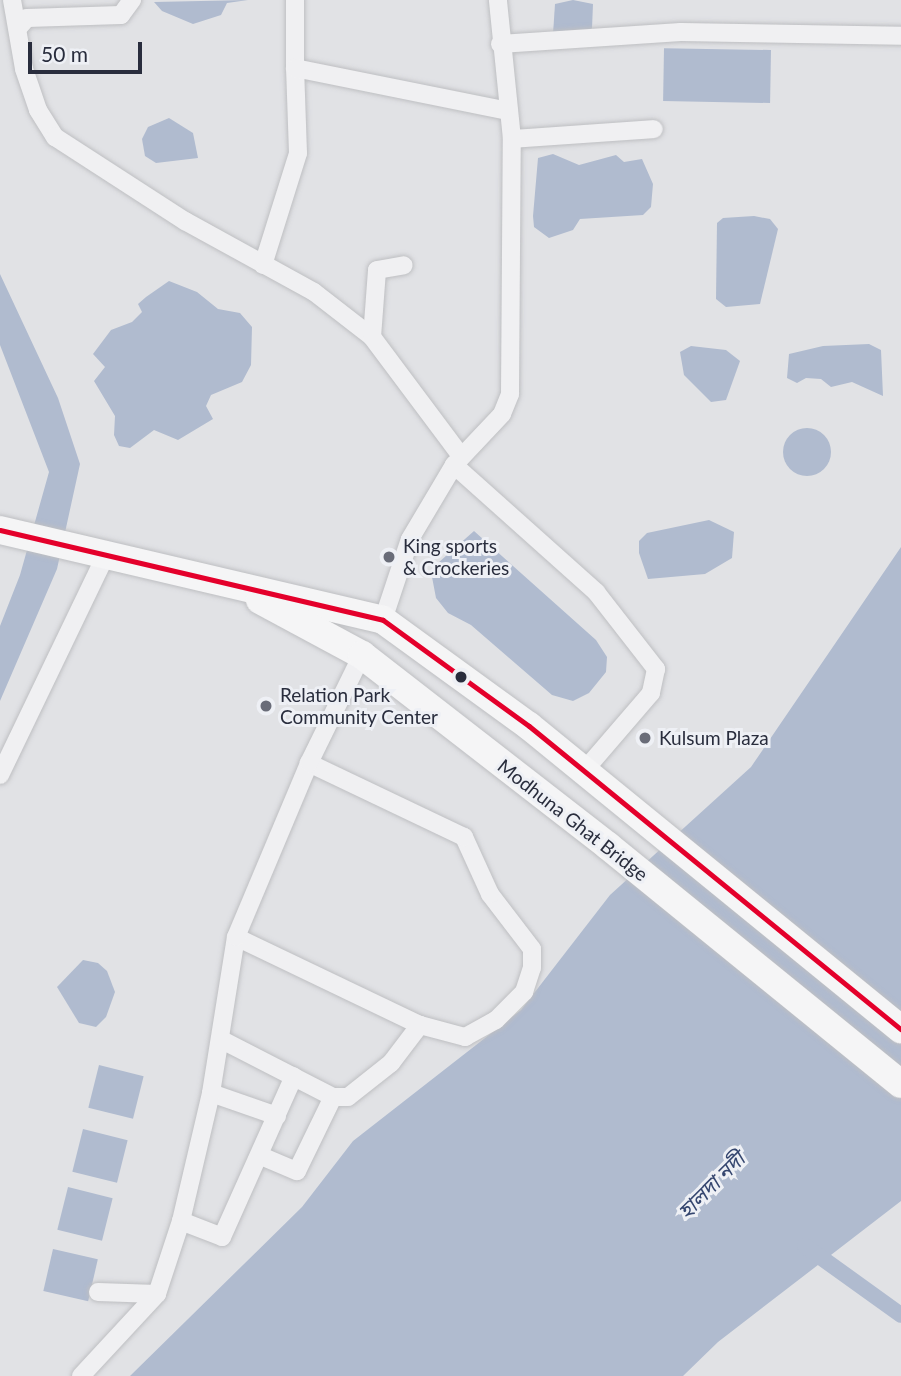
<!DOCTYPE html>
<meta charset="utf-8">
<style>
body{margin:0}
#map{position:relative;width:901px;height:1376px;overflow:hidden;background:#e1e2e5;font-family:Lato,"Noto Sans Bengali",sans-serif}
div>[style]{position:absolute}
.water>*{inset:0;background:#b0bbcf;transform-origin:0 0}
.round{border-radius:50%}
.canal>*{height:16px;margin:-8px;padding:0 8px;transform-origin:8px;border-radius:8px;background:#b0bbcf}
.roads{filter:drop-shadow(0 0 2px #bebfc2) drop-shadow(0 0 2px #bebfc2)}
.street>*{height:18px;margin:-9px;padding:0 9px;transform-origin:9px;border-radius:9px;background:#f0f0f2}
.primary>*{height:28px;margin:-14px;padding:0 14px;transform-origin:14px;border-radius:14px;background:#f5f5f6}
.bus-1>*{height:5px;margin:-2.5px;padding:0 2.5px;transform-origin:2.5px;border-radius:2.5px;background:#e4002b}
.dots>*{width:19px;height:19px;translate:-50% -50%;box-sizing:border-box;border:4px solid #eef0f5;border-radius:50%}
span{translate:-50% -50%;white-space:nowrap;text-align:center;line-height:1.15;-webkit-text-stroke:6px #eef0f5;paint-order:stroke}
.poi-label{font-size:19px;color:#292d3d}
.left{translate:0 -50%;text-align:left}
.street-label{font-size:19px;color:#292d3d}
.water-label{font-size:21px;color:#35466f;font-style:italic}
.scale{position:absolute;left:28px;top:42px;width:114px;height:32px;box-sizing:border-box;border:4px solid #292d3d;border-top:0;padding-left:9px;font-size:21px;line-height:24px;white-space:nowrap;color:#292d3d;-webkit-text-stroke:5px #eef0f5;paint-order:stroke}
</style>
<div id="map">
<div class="water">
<i style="clip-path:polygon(248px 0,227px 3px,221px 15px,193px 24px,162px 11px,154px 2px)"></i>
<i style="clip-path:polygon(573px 0,593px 4px,592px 28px,588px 34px,553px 34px,555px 4px)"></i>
<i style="left:771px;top:50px;width:53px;height:107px;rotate:91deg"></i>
<i style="clip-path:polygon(169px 118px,193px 133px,198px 158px,156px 163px,145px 156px,142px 139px,148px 127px)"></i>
<i style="clip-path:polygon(553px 154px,579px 165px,616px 155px,624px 162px,642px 159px,653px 184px,651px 207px,643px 215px,580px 219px,573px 230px,549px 238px,534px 227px,533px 216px,538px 158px)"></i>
<i style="clip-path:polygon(754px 216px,770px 219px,778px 229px,760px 304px,726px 307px,716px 299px,717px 223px,723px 218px)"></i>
<i style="clip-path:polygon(0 274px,58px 398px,80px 464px,57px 569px,0 701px,0 626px,20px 575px,49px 472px,0 345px)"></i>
<i style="clip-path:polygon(169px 281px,197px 292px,218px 309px,240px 313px,252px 327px,251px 365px,242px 382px,211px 395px,206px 406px,213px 419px,178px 440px,154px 430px,130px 448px,119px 446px,114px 435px,115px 416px,94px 381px,105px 367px,93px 354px,111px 330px,132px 322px,142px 312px,138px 304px,146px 297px)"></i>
<i style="clip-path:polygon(869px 344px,881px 350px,883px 396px,852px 382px,831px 387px,821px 379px,806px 378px,797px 383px,787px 378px,789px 354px,823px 346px)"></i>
<i style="clip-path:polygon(691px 346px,726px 350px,740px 361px,726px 400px,711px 402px,684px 375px,680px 352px)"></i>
<i class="round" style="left:783px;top:428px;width:48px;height:48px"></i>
<i style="clip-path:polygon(709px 520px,734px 532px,732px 558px,705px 574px,648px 579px,639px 553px,639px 541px,647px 533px)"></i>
<i style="clip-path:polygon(474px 531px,596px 640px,607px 657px,606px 672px,589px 693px,573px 701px,552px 695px,471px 625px,448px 613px,436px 598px,432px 577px,438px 563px)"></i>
<i style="clip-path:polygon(901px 547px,901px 1201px,718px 1342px,683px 1376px,130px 1376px,302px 1207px,353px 1141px,521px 1010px,610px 895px,751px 767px)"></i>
<i style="clip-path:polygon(83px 960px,98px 963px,107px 971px,115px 992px,106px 1017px,96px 1027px,79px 1023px,57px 987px)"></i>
<i style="left:99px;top:1065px;width:46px;height:44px;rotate:14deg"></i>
<i style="left:83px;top:1129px;width:46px;height:44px;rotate:14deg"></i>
<i style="left:68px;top:1187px;width:46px;height:44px;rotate:14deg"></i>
<i style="left:53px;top:1249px;width:46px;height:43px;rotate:13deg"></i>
</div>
<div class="canal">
<i style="left:805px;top:1246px;width:118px;rotate:35.7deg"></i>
</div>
<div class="roads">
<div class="street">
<i style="left:12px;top:0;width:70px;rotate:80.1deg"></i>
<i style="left:24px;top:69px;width:43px;rotate:71.1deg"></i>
<i style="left:38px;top:110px;width:32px;rotate:58deg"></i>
<i style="left:55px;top:137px;width:155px;rotate:32.9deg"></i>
<i style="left:185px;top:221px;width:147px;rotate:28.8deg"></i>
<i style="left:314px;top:292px;width:73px;rotate:37.8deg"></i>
<i style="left:372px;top:337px;width:149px;rotate:53.2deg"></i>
<i style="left:295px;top:0;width:68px;rotate:90deg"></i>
<i style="left:19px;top:27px;width:12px;rotate:-48deg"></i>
<i style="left:27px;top:18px;width:94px;rotate:-1.8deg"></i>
<i style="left:121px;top:15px;width:19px;rotate:-54deg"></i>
<i style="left:500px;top:44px;width:181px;rotate:-3.8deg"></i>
<i style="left:681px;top:32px;width:220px;rotate:1deg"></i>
<i style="left:512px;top:139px;width:142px;rotate:-4deg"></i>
<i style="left:263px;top:265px;width:117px;rotate:-72.6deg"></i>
<i style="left:298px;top:153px;width:85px;rotate:-92deg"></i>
<i style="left:295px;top:68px;width:218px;rotate:11.4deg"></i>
<i style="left:372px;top:337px;width:67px;rotate:-85.7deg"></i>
<i style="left:377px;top:270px;width:27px;rotate:-10deg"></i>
<i style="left:454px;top:465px;width:191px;rotate:41.8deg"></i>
<i style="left:596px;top:592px;width:98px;rotate:52.1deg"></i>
<i style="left:656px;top:669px;width:25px;rotate:102deg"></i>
<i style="left:651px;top:693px;width:103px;rotate:130.7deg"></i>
<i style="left:383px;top:620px;width:85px;rotate:-71.6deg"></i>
<i style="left:410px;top:539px;width:86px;rotate:-59.3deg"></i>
<i style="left:454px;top:465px;width:70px;rotate:-46.7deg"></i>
<i style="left:502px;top:414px;width:22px;rotate:-68deg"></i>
<i style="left:510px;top:394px;width:255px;rotate:-89.6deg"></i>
<i style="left:512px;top:139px;width:140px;rotate:-95.8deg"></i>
<i style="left:0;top:775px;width:244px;rotate:-64.3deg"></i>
<i style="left:236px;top:937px;width:204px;rotate:25.6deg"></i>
<i style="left:420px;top:1025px;width:47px;rotate:14.9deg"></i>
<i style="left:465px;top:1037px;width:35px;rotate:-29deg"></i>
<i style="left:496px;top:1020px;width:40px;rotate:-45deg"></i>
<i style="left:524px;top:992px;width:25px;rotate:-72deg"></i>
<i style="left:532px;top:968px;width:19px;rotate:-90deg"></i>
<i style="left:532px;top:949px;width:69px;rotate:-127.4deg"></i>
<i style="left:490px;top:894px;width:63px;rotate:-114.5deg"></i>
<i style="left:464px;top:837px;width:172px;rotate:-154.5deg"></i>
<i style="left:220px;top:1039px;width:127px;rotate:27.2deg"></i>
<i style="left:333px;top:1097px;width:15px"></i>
<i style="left:348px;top:1097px;width:55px;rotate:-38.3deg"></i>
<i style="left:391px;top:1063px;width:48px;rotate:-52.7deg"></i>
<i style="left:211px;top:1093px;width:70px;rotate:19.2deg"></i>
<i style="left:261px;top:1156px;width:39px;rotate:23deg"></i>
<i style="left:297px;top:1171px;width:82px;rotate:-64.1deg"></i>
<i style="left:181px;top:1221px;width:44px;rotate:21.3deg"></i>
<i style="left:222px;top:1237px;width:176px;rotate:-65.9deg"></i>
<i style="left:98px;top:1292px;width:59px;rotate:1.9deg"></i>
<i style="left:157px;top:1294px;width:77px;rotate:-71.8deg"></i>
<i style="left:181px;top:1221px;width:131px;rotate:-76.8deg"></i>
<i style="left:211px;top:1093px;width:158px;rotate:-80.9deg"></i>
<i style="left:236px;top:937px;width:189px;rotate:-67.2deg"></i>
<i style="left:309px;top:763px;width:120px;rotate:-63.9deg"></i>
<i style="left:81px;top:1376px;width:112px;rotate:-47.2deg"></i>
</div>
<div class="primary">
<i style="left:0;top:530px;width:393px;rotate:13.2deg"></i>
<i style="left:383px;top:620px;width:180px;rotate:36deg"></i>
<i style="left:529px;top:726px;width:480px;rotate:39.2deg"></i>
<i style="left:260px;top:600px;width:116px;rotate:28.3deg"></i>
<i style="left:362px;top:655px;width:311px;rotate:37.8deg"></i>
<i style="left:608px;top:846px;width:377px;rotate:39.1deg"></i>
</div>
</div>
<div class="bus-1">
<i style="left:0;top:530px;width:393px;rotate:13.2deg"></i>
<i style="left:383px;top:620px;width:180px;rotate:36deg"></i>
<i style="left:529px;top:726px;width:480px;rotate:39.2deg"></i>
</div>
<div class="dots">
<i style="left:389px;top:557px;background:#696c78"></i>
<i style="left:461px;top:677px;background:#292d3d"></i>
<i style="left:266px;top:706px;background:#696c78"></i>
<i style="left:645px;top:738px;background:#696c78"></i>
</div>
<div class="poi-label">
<span class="left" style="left:403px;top:557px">King sports<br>&amp; Crockeries</span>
<span class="left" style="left:280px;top:706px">Relation Park<br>Community Center</span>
<span class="left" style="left:659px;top:738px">Kulsum Plaza</span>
</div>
<div class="street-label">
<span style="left:573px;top:820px;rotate:38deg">Modhuna Ghat Bridge</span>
</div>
<div class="water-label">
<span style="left:711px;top:1185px;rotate:-45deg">হালদা নদী</span>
</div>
<div class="scale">50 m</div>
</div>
